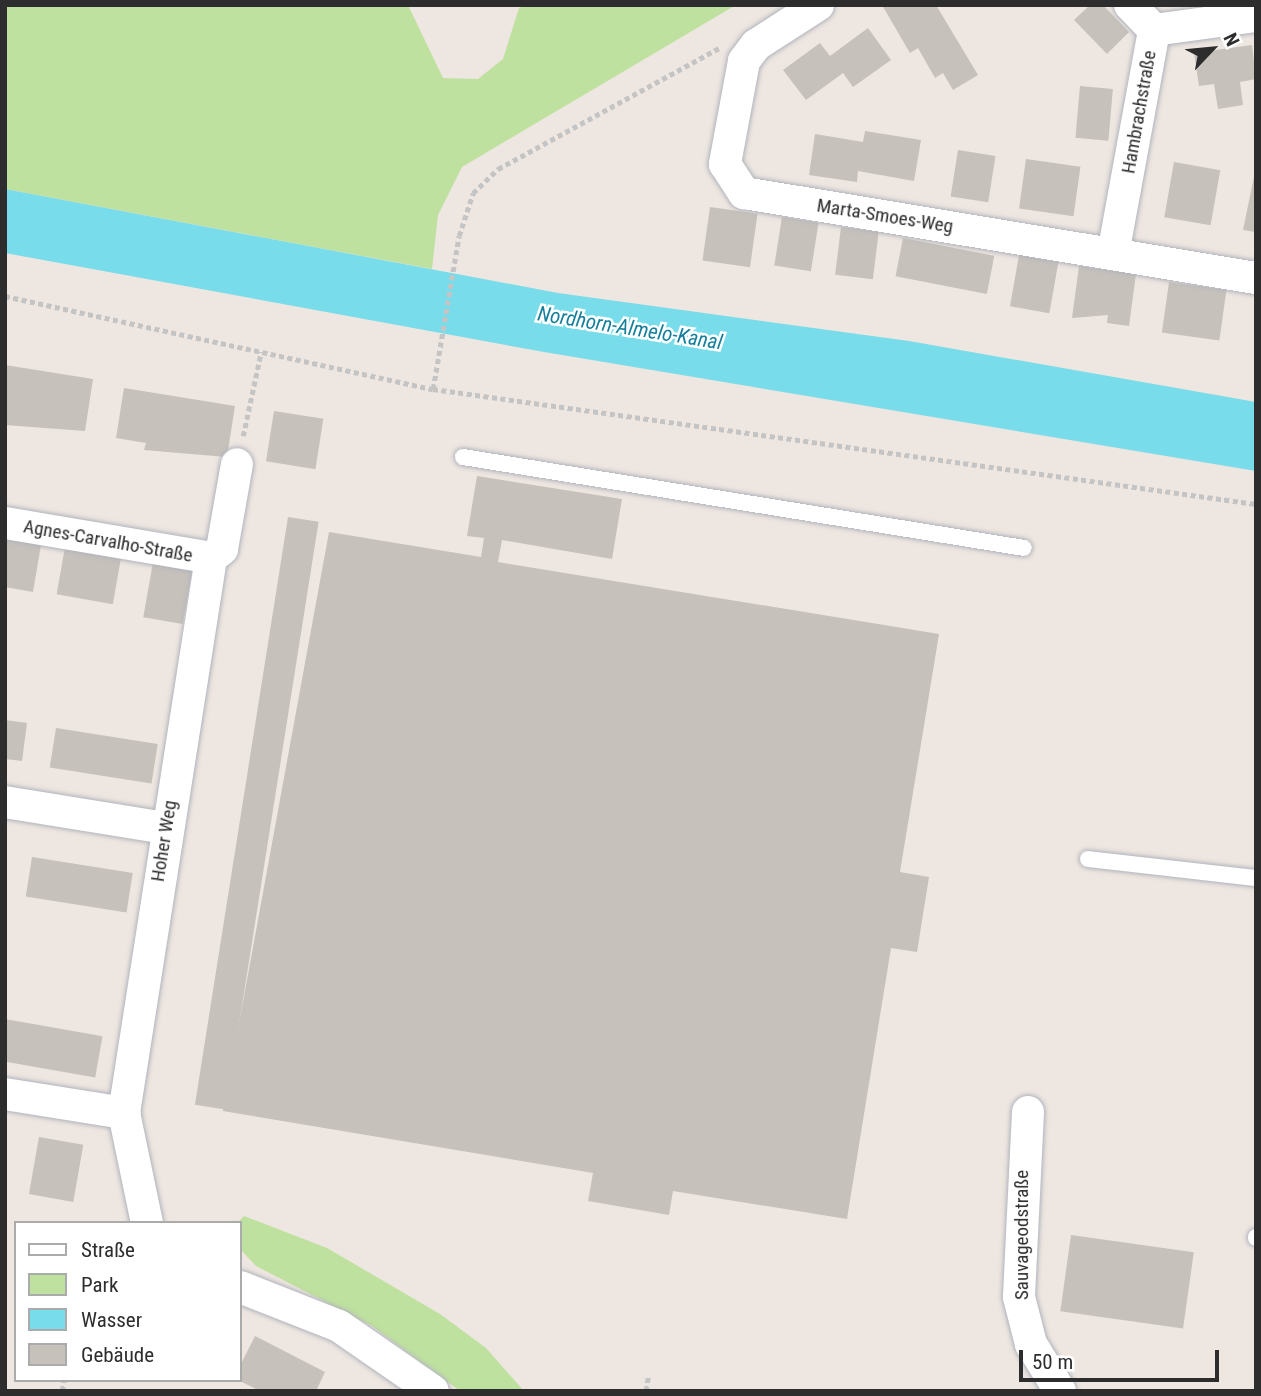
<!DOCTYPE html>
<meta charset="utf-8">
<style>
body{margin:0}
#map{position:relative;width:1261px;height:1396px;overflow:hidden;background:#eee6e0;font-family:"Roboto Condensed",sans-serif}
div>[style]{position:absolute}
.green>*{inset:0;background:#bfe19f}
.water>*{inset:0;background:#78dcea}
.building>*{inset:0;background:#c7c1bb;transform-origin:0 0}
.path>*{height:4.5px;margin-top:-2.25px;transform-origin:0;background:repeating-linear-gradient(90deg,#c4c4c4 0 5px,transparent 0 8.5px)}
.roads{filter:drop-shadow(0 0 2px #b0b4bd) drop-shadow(0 0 2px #b0b4bd)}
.service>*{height:16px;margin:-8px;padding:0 8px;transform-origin:8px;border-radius:8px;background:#fff}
.minor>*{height:32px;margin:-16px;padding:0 16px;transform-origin:16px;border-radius:16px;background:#fff}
span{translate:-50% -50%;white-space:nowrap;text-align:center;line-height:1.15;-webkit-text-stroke:5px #fff;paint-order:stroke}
.street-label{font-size:19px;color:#2d2d2d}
.water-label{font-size:21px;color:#137f9b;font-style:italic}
.frame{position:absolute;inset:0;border:7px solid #2d2d2d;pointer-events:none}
.legend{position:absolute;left:14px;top:1221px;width:228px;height:161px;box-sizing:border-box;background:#fff;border:2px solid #ababab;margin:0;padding:9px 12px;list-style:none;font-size:21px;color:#2d2d2d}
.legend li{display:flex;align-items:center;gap:14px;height:35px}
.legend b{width:35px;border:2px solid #ababab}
.north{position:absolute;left:1177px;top:14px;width:70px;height:70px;-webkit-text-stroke:5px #fff;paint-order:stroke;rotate:64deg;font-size:19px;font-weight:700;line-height:28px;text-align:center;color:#2d2d2d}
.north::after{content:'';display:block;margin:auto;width:24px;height:32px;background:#2d2d2d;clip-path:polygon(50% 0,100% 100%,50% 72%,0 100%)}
.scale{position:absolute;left:1019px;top:1350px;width:200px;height:32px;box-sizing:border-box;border:4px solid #2d2d2d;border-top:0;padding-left:9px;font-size:21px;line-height:24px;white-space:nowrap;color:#2d2d2d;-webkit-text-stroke:5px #fff;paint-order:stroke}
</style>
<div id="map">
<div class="green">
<i style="clip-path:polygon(5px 5px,408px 5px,443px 78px,478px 79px,503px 59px,519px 8px,527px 5px,736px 5px,462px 167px,438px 215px,432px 269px,5px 189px)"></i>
<i style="clip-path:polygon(244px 1216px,327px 1248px,440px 1314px,486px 1348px,524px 1391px,460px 1391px,372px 1326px,256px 1266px,240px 1249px,237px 1223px)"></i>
</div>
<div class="water">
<i style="clip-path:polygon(5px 189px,558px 293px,909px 341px,1256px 402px,1256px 471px,544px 352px,5px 253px)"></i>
</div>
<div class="building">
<i style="clip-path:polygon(882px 5px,936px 5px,978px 75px,953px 90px,943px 73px,935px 78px,918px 48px,910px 53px)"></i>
<i style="clip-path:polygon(1090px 5px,1103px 5px,1129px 32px,1107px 54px,1074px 20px)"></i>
<i style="clip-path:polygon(868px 28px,891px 60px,853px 87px,843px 73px,806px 100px,783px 70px,820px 43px,830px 56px)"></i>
<i style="clip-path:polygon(1252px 45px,1256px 79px,1240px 82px,1243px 105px,1218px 109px,1214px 84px,1199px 86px,1194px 53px)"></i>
<i style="left:1080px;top:86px;width:33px;height:52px;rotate:5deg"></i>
<i style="clip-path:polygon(865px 131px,921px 140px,914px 181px,858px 171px,857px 182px,809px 175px,815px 134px,863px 142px)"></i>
<i style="left:958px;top:150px;width:38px;height:47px;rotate:9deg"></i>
<i style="left:1026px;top:159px;width:55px;height:50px;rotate:8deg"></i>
<i style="left:1174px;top:162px;width:47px;height:56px;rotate:10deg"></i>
<i style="clip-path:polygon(1256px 167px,1256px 232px,1243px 230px)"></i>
<i style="left:710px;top:207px;width:48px;height:54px;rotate:8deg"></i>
<i style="left:782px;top:217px;width:37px;height:49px;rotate:9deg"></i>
<i style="left:841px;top:227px;width:38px;height:48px;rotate:7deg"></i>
<i style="left:903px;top:238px;width:93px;height:39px;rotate:11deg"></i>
<i style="left:1019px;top:255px;width:40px;height:52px;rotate:10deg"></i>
<i style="clip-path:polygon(1079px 266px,1136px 274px,1129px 326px,1107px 323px,1108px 315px,1072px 318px)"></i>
<i style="left:1169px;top:282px;width:58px;height:51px;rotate:8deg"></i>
<i style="clip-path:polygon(5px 365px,93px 379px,85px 431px,5px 425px)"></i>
<i style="clip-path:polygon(124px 388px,235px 406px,227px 457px,144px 450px,146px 443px,116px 438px)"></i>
<i style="left:274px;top:411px;width:50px;height:51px;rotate:9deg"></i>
<i style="clip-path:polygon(477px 476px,622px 499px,612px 559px,502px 540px,498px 562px,939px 634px,900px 872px,929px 877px,917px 952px,891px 948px,847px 1219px,673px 1191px,669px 1215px,588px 1201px,593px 1173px,223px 1111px,329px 532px,481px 557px,484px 538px,467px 536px)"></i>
<i style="left:288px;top:517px;width:31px;height:595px;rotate:9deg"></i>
<i style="clip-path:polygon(5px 539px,41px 545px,33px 592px,5px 587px)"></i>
<i style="left:65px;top:547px;width:57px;height:48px;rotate:10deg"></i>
<i style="left:153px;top:562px;width:40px;height:56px;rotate:10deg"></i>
<i style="clip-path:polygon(5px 720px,27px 723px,22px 761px,5px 759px)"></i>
<i style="left:56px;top:728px;width:103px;height:40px;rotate:9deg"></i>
<i style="left:32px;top:857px;width:102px;height:40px;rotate:9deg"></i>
<i style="left:5px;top:1019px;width:99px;height:42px;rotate:10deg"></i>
<i style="left:39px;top:1137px;width:45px;height:58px;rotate:10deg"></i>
<i style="left:1071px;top:1235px;width:124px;height:77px;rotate:8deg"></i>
<i style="clip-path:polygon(255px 1336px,325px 1372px,316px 1391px,260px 1391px,240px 1381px,240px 1366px)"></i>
</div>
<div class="path">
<i style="left:5px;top:296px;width:438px;rotate:12.3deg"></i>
<i style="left:433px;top:389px;width:831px;rotate:7.95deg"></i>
<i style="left:433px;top:389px;width:155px;rotate:-80.4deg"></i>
<i style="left:459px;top:236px;width:45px;rotate:-72deg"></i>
<i style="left:473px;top:193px;width:35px;rotate:-44deg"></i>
<i style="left:498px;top:169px;width:252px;rotate:-28.7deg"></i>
<i style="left:243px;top:436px;width:86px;rotate:-77.9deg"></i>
<i style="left:62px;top:1391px;width:11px;rotate:-80deg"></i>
<i style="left:646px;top:1391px;width:14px;rotate:-82deg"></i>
</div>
<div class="roads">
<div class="service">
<i style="left:463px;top:457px;width:568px;rotate:9.21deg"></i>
<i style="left:1088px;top:859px;width:169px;rotate:6.5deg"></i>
<i style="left:1256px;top:1237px;width:1px;rotate:90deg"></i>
</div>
<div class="minor">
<i style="left:818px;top:5px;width:74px;rotate:147.2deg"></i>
<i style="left:756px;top:45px;width:20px;rotate:127deg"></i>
<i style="left:744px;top:61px;width:105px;rotate:100.5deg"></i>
<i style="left:725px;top:164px;width:35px;rotate:57deg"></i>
<i style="left:744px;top:193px;width:519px;rotate:9.43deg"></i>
<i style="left:1130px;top:5px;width:35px;rotate:46deg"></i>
<i style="left:1154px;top:30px;width:103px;rotate:-7.8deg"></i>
<i style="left:1113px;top:254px;width:228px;rotate:-79.6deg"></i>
<i style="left:5px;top:523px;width:209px;rotate:9.6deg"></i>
<i style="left:5px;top:802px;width:162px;rotate:9.2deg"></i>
<i style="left:5px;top:1094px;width:121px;rotate:9.1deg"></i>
<i style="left:1028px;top:1112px;width:185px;rotate:92.8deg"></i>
<i style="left:1019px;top:1297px;width:49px;rotate:75.7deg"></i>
<i style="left:1031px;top:1344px;width:55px;rotate:58.3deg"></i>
<i style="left:147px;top:1223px;width:112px;rotate:-101.8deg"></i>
<i style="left:124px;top:1113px;width:562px;rotate:-81.09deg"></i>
<i style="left:211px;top:558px;width:14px;rotate:-39deg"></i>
<i style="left:222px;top:549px;width:86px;rotate:-80deg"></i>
<i style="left:240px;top:1287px;width:106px;rotate:21.5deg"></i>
<i style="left:339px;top:1326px;width:114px;rotate:34.7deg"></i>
</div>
</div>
<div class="street-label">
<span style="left:1139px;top:112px;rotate:-80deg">Hambrachstraße</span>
<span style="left:885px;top:216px;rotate:9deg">Marta-Smoes-Weg</span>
<span style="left:108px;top:541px;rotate:10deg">Agnes-Carvalho-Straße</span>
<span style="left:164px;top:841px;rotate:-81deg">Hoher Weg</span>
<span style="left:1022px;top:1235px;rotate:-90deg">Sauvageodstraße</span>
</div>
<div class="water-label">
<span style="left:630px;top:328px;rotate:9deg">Nordhorn-Almelo-Kanal</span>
</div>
<div class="frame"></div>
<ul class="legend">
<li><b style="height:9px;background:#fff"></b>Straße</li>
<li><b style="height:19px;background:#bfe19f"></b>Park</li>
<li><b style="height:19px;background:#78dcea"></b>Wasser</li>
<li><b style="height:19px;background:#c7c1bb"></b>Gebäude</li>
</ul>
<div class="north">N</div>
<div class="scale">50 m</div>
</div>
